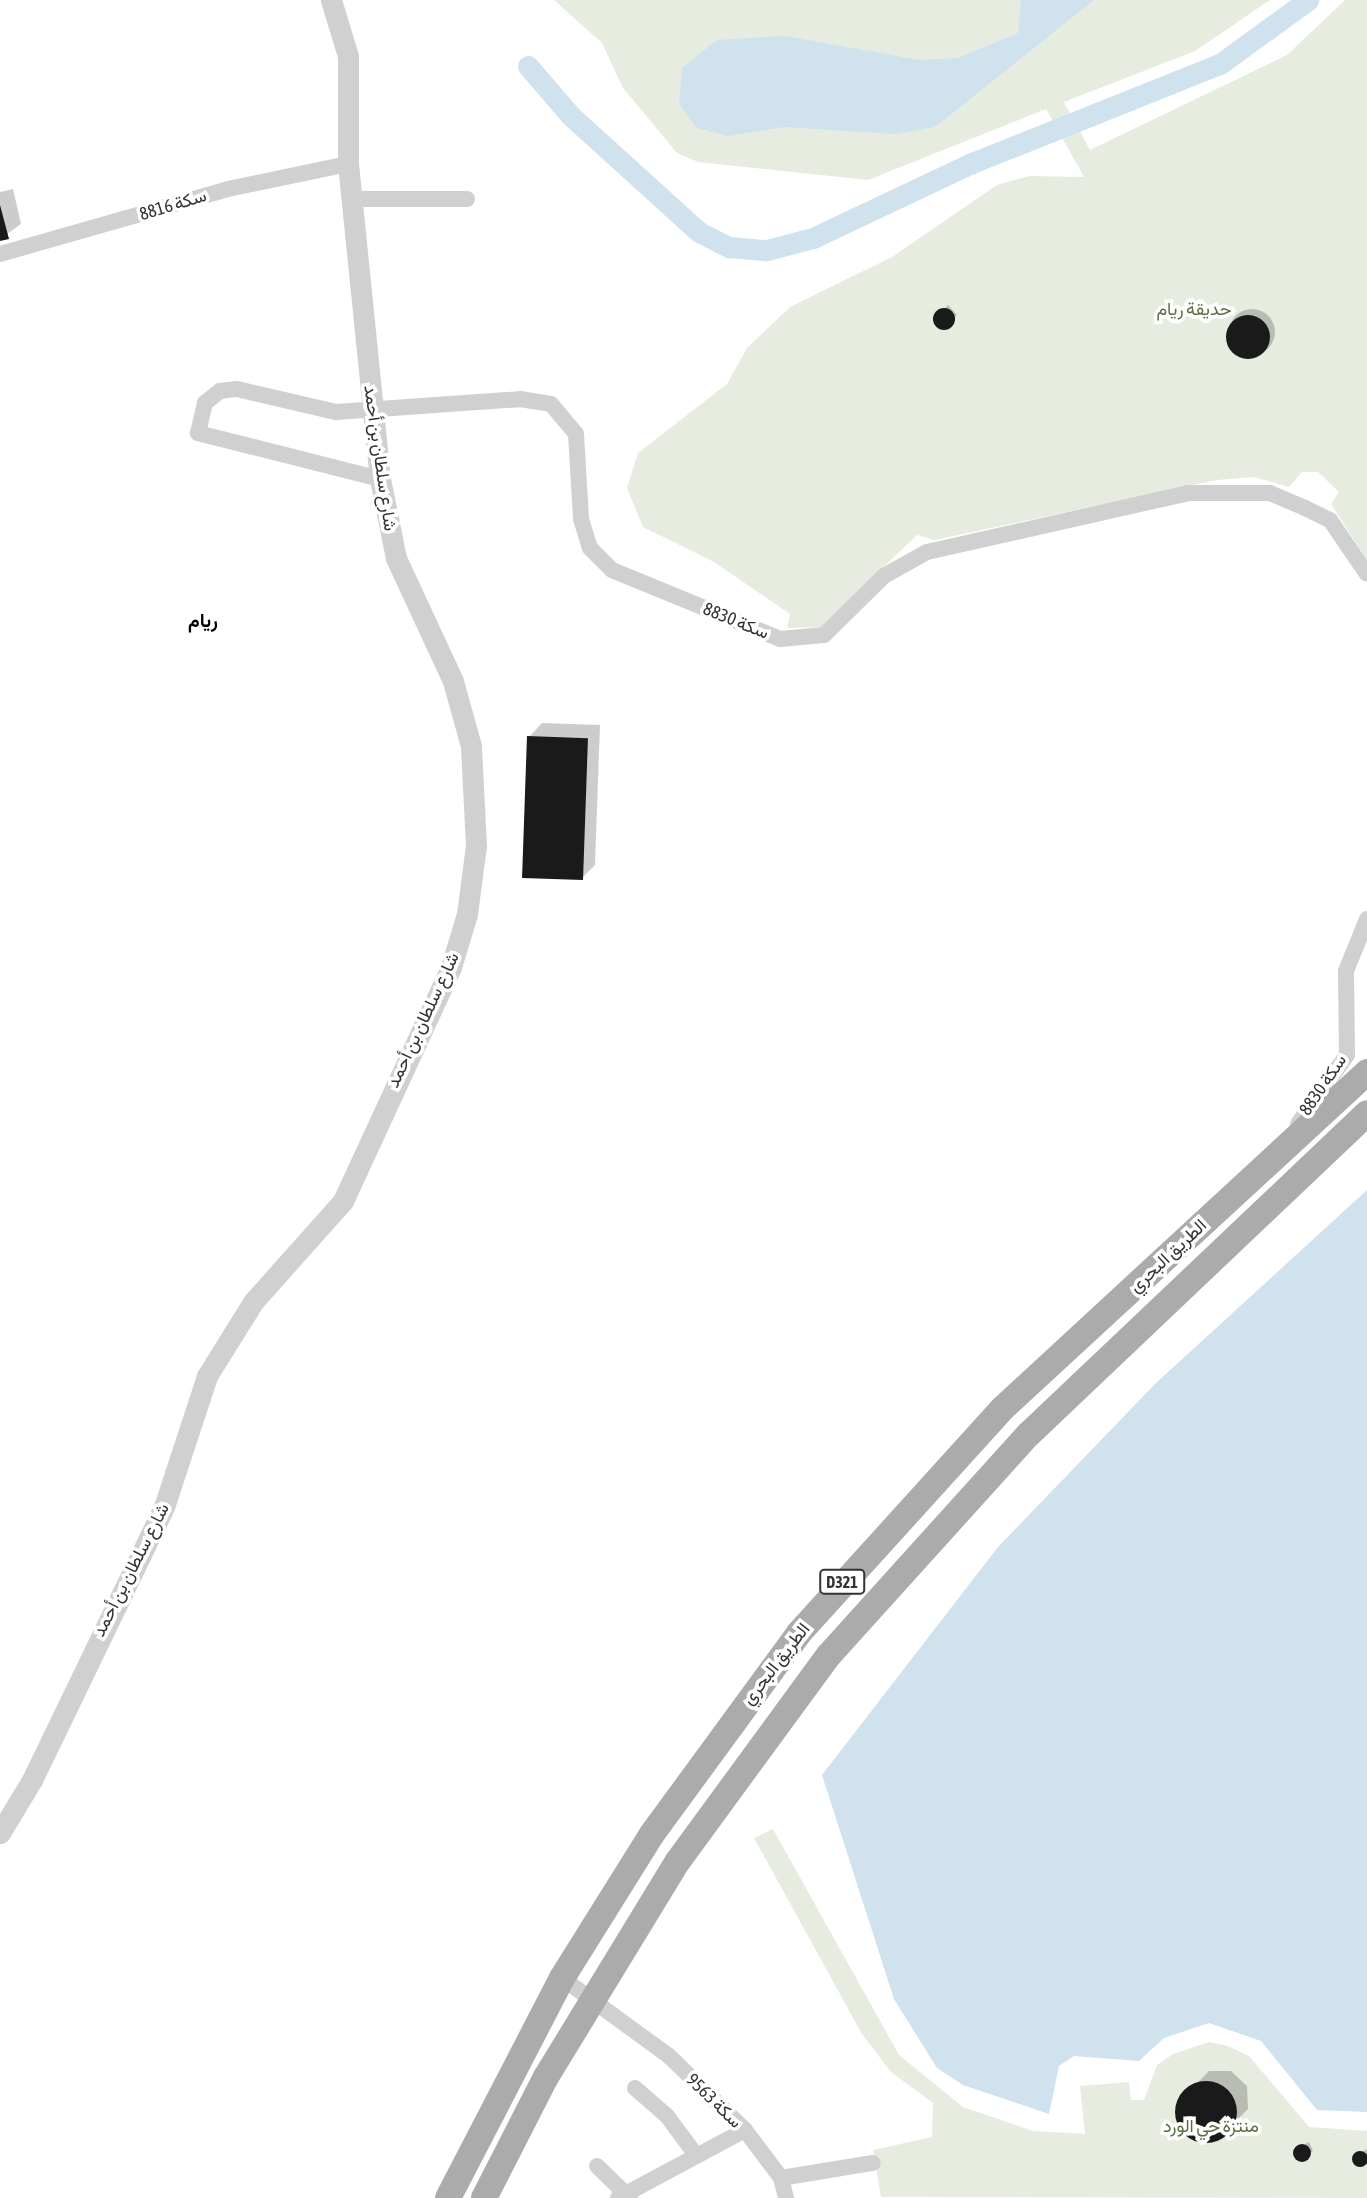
<!DOCTYPE html>
<meta charset="utf-8">
<style>
body{margin:0}
#map{position:relative;width:1367px;height:2198px;overflow:hidden;background:#fff;font-family:"Asap Condensed",Vazirmatn,sans-serif}
div>[style]{position:absolute}
.green>*{inset:0;background:#e6ecdf}
.water>*{inset:0;background:#cfe2ee}
.shadow>*{inset:0;background:#0003}
.round{border-radius:50%}
.canal>*{height:21px;margin:-10.5px;padding:0 10.5px;transform-origin:10.5px;border-radius:10.5px;background:#cfe2ee}
.building>*{inset:0;background:#1a1a1a;transform-origin:0 0}
.minor>*{height:16px;margin:-8px;padding:0 8px;transform-origin:8px;border-radius:8px;background:#d0d0d0}
.tertiary>*{height:21px;margin:-10.5px;padding:0 10.5px;transform-origin:10.5px;border-radius:10.5px;background:#d0d0d0}
.primary>*{height:26px;margin:-13px;padding:0 13px;transform-origin:13px;border-radius:13px;background:#ababab}
span{translate:-50% -50%;white-space:nowrap;text-align:center;line-height:1.15;-webkit-text-stroke:7px #fff;paint-order:stroke}
.shield-label span{padding:2px 5px;background:#fff;border:2px solid;border-radius:5px;-webkit-text-stroke-width:0}
.shield-label{font-size:16px;color:#333;font-weight:700}
.street-label{font-size:18px;color:#333}
.park-label{font-size:18px;color:#56703f}
.neighbourhood-label{font-size:19px;color:#000;font-weight:700}
</style>
<div id="map">
<div class="green">
<i style="clip-path:polygon(554px 0,1270px 0,1195px 51px,1064px 102px,1090px 150px,1287px 55px,1345px 0,1367px 0,1367px 560px,1331px 504px,1339px 492px,1318px 472px,1302px 472px,1289px 487px,1254px 477px,1217px 480px,935px 540px,917px 535px,821px 627px,787px 628px,790px 614px,714px 562px,643px 527px,627px 488px,638px 453px,727px 384px,747px 348px,790px 307px,892px 257px,997px 185px,1029px 176px,1084px 177px,1046px 109px,868px 180px,698px 162px,677px 153px,623px 88px,602px 43px)"></i>
<i style="clip-path:polygon(773px 1829px,899px 2055px,963px 2107px,1033px 2131px,1085px 2134px,1080px 2086px,1129px 2082px,1131px 2100px,1144px 2100px,1157px 2065px,1173px 2054px,1209px 2042px,1228px 2046px,1249px 2056px,1309px 2127px,1367px 2131px,1367px 2198px,881px 2197px,873px 2150px,932px 2137px,933px 2103px,891px 2072px,862px 2034px,754px 1838px)"></i>
</div>
<div class="water">
<i style="clip-path:polygon(1021px 0,1094px 0,935px 127px,895px 134px,784px 127px,728px 136px,697px 128px,679px 104px,682px 68px,717px 40px,785px 36px,919px 60px,958px 58px,1018px 33px)"></i>
<i style="clip-path:polygon(1367px 1190px,1367px 2112px,1317px 2110px,1261px 2041px,1209px 2023px,1164px 2038px,1139px 2061px,1074px 2056px,1059px 2066px,1049px 2114px,963px 2085px,937px 2068px,894px 1999px,822px 1775px,998px 1547px,1156px 1383px)"></i>
</div>
<div class="shadow">
<i style="clip-path:polygon(13px 189px,21px 224px,0 239px,0 192px)"></i>
<i style="clip-path:polygon(948px 305px,957px 315px,944px 328px,935px 321px)"></i>
<i class="round" style="left:1229px;top:309px;width:46px;height:46px"></i>
<i style="clip-path:polygon(542px 723px,600px 725px,595px 865px,582px 878px,529px 737px)"></i>
<i style="clip-path:polygon(1209px 2071px,1231px 2071px,1247px 2086px,1248px 2109px,1218px 2139px,1196px 2140px,1180px 2124px,1179px 2102px)"></i>
<i style="clip-path:polygon(1309px 2142px,1313px 2151px,1300px 2159px,1296px 2150px)"></i>
<i style="clip-path:polygon(1367px 2149px,1367px 2161px,1359px 2165px,1355px 2156px)"></i>
</div>
<div class="canal">
<i style="left:528px;top:66px;width:66px;rotate:49.3deg"></i>
<i style="left:571px;top:116px;width:173px;rotate:42.2deg"></i>
<i style="left:699px;top:232px;width:34px;rotate:27deg"></i>
<i style="left:729px;top:247px;width:38px;rotate:5deg"></i>
<i style="left:767px;top:250px;width:48px;rotate:-14.6deg"></i>
<i style="left:813px;top:238px;width:176px;rotate:-25.3deg"></i>
<i style="left:972px;top:163px;width:267px;rotate:-21.8deg"></i>
<i style="left:1220px;top:64px;width:109px;rotate:-36deg"></i>
</div>
<div class="building">
<i style="clip-path:polygon(0 205px,9px 239px,0 241px)"></i>
<i class="round" style="left:933px;top:308px;width:22px;height:22px"></i>
<i class="round" style="left:1226px;top:315px;width:44px;height:44px"></i>
<i style="left:527px;top:736px;width:61px;height:142px;rotate:2deg"></i>
<i class="round" style="left:1175px;top:2081px;width:62px;height:62px"></i>
<i class="round" style="left:1293px;top:2144px;width:18px;height:18px"></i>
<i class="round" style="left:1352px;top:2151px;width:16px;height:16px"></i>
</div>
<div class="minor">
<i style="left:351px;top:199px;width:116px"></i>
<i style="left:0;top:254px;width:237px;rotate:-15.9deg"></i>
<i style="left:228px;top:189px;width:123px;rotate:-11.8deg"></i>
<i style="left:380px;top:479px;width:188px;rotate:-165.8deg"></i>
<i style="left:198px;top:433px;width:31px;rotate:-77deg"></i>
<i style="left:205px;top:403px;width:19px;rotate:-39deg"></i>
<i style="left:220px;top:391px;width:17px;rotate:-7deg"></i>
<i style="left:237px;top:389px;width:102px;rotate:13.1deg"></i>
<i style="left:336px;top:412px;width:184px;rotate:-4deg"></i>
<i style="left:520px;top:399px;width:31px;rotate:9deg"></i>
<i style="left:551px;top:404px;width:39px;rotate:50deg"></i>
<i style="left:576px;top:434px;width:85px;rotate:86.6deg"></i>
<i style="left:581px;top:519px;width:30px;rotate:73deg"></i>
<i style="left:590px;top:548px;width:31px;rotate:45deg"></i>
<i style="left:612px;top:570px;width:182px;rotate:22.3deg"></i>
<i style="left:780px;top:639px;width:44px;rotate:-5.2deg"></i>
<i style="left:824px;top:635px;width:84px;rotate:-44.5deg"></i>
<i style="left:884px;top:576px;width:49px;rotate:-29.2deg"></i>
<i style="left:927px;top:552px;width:268px;rotate:-12.7deg"></i>
<i style="left:1188px;top:493px;width:82px"></i>
<i style="left:1270px;top:493px;width:38px;rotate:23deg"></i>
<i style="left:1305px;top:508px;width:28px;rotate:26deg"></i>
<i style="left:1330px;top:520px;width:65px;rotate:55.6deg"></i>
<i style="left:1298px;top:1124px;width:85px;rotate:-54.6deg"></i>
<i style="left:1347px;top:1055px;width:84px;rotate:-90.7deg"></i>
<i style="left:1346px;top:971px;width:56px;rotate:-68deg"></i>
<i style="left:562px;top:1978px;width:132px;rotate:36.1deg"></i>
<i style="left:669px;top:2056px;width:106px;rotate:44.2deg"></i>
<i style="left:745px;top:2130px;width:60px;rotate:53.1deg"></i>
<i style="left:781px;top:2178px;width:93px;rotate:-9.3deg"></i>
<i style="left:635px;top:2088px;width:43px;rotate:41.2deg"></i>
<i style="left:667px;top:2116px;width:49px;rotate:53.4deg"></i>
<i style="left:597px;top:2166px;width:46px;rotate:44.1deg"></i>
<i style="left:781px;top:2178px;width:21px;rotate:76deg"></i>
<i style="left:618px;top:2198px;width:144px;rotate:-28.2deg"></i>
</div>
<div class="tertiary">
<i style="left:0;top:1833px;width:62px;rotate:-58.9deg"></i>
<i style="left:32px;top:1780px;width:303px;rotate:-64.2deg"></i>
<i style="left:164px;top:1507px;width:138px;rotate:-71.8deg"></i>
<i style="left:207px;top:1376px;width:87px;rotate:-58.1deg"></i>
<i style="left:253px;top:1302px;width:135px;rotate:-48.3deg"></i>
<i style="left:343px;top:1201px;width:258px;rotate:-65.2deg"></i>
<i style="left:451px;top:967px;width:55px;rotate:-73.2deg"></i>
<i style="left:467px;top:914px;width:69px;rotate:-82.5deg"></i>
<i style="left:476px;top:846px;width:100px;rotate:-92.9deg"></i>
<i style="left:471px;top:746px;width:67px;rotate:-105.5deg"></i>
<i style="left:453px;top:681px;width:136px;rotate:-114.9deg"></i>
<i style="left:396px;top:558px;width:81px;rotate:-101.4deg"></i>
<i style="left:380px;top:479px;width:317px;rotate:-95.8deg"></i>
<i style="left:348px;top:164px;width:108px;rotate:-90deg"></i>
<i style="left:348px;top:56px;width:59px;rotate:-106.9deg"></i>
</div>
<div class="primary">
<i style="left:448px;top:2198px;width:248px;rotate:-62.6deg"></i>
<i style="left:562px;top:1978px;width:170px;rotate:-58deg"></i>
<i style="left:652px;top:1834px;width:249px;rotate:-53.8deg"></i>
<i style="left:799px;top:1633px;width:302px;rotate:-47.8deg"></i>
<i style="left:1002px;top:1409px;width:497px;rotate:-42.7deg"></i>
<i style="left:484px;top:2198px;width:136px;rotate:-62.9deg"></i>
<i style="left:546px;top:2077px;width:253px;rotate:-58.6deg"></i>
<i style="left:678px;top:1861px;width:255px;rotate:-53.8deg"></i>
<i style="left:829px;top:1655px;width:298px;rotate:-47.9deg"></i>
<i style="left:1029px;top:1434px;width:466px;rotate:-43.5deg"></i>
</div>
<div class="shield-label">
<span style="left:842px;top:1582px">D321</span>
</div>
<div class="street-label">
<span style="left:173px;top:205px;rotate:-17deg">سكة 8816</span>
<span style="left:380px;top:458px;rotate:82deg">شارع سلطان بن أحمد</span>
<span style="left:736px;top:621px;rotate:22deg">سكة 8830</span>
<span style="left:423px;top:1020px;rotate:-65deg">شارع سلطان بن أحمد</span>
<span style="left:1323px;top:1085px;rotate:-56deg">سكة 8830</span>
<span style="left:1168px;top:1256px;rotate:-43deg">الطريق البحري</span>
<span style="left:131px;top:1570px;rotate:-63deg">شارع سلطان بن أحمد</span>
<span style="left:776px;top:1664px;rotate:-52deg">الطريق البحري</span>
<span style="left:714px;top:2101px;rotate:44deg">سكة 9563</span>
</div>
<div class="park-label">
<span style="left:1194px;top:309px">حديقة ريام</span>
<span style="left:1211px;top:2126px">منتزة حي الورد</span>
</div>
<div class="neighbourhood-label">
<span style="left:203px;top:621px">ريام</span>
</div>
</div>
